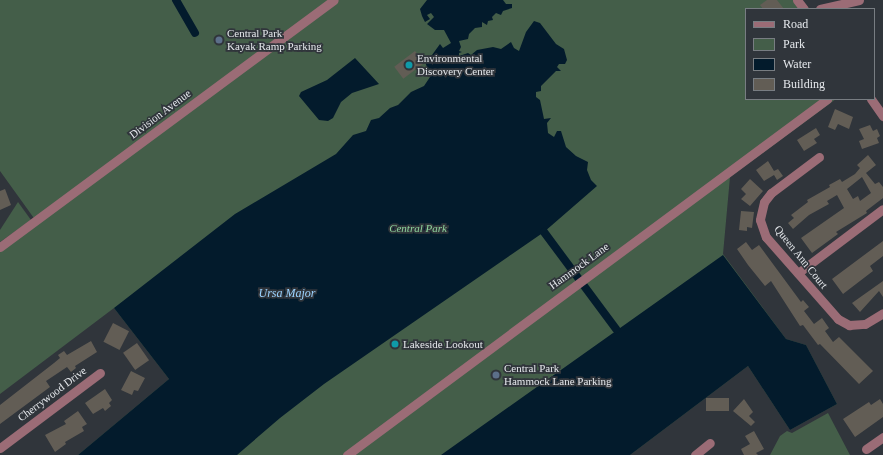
<!DOCTYPE html>
<style>
body{margin:0}
#map{position:relative;width:883px;height:455px;overflow:hidden;background:#30353b;font-family:Georgia,serif}
div>[style]{position:absolute}
.green>*{inset:0;background:#445e49}
.water>*{inset:0;background:#031b2c}
.canal>*{height:8px;margin:-4px;padding:0 4px;transform-origin:4px;border-radius:4px;background:#031b2c}
.building>*{inset:0;background:#625d55;transform-origin:0 0}
.minor>*{height:9px;margin:-4.5px;padding:0 4.5px;transform-origin:4.5px;border-radius:4.5px;background:#9b6c76}
.dots>*{width:11px;height:11px;translate:-50% -50%;box-sizing:border-box;border:2px solid #30353b;border-radius:50%}
span{translate:-50% -50%;white-space:nowrap;text-align:center;line-height:1.15;-webkit-text-stroke:3.5px #30353b;paint-order:stroke}
.poi-label{font-size:11px;color:#e5e8ec}
.left{translate:0 -50%;text-align:left}
.street-label{font-size:11px;color:#e5e8ec}
.park-label{font-size:11px;color:#8ed69e;font-style:italic}
.water-label{font-size:12px;color:#9bd3ff;font-style:italic}
.legend{position:absolute;left:745px;top:8px;width:130px;height:92px;box-sizing:border-box;background:#30353b;border:1px solid #787d82;margin:0;padding:5px 7px;list-style:none;font-size:12px;color:#e5e8ec}
.legend li{display:flex;align-items:center;gap:8px;height:20px}
.legend b{width:20px;border:1px solid #787d82}
</style>
<div id="map">
<div class="green">
<i style="clip-path:polygon(0 0,797px 0,804px 9px,746px 9px,746px 99px,836px 99px,730px 177px,723px 254px,786px 339px,806px 345px,837px 404px,790px 430px,748px 366px,630px 455px,78px 455px,169px 379px,114px 308px,0 394px,0 247px,36px 221px,0 171px)"></i>
<i style="clip-path:polygon(18px 202px,31px 220px,0 242px,0 230px)"></i>
<i style="clip-path:polygon(828px 413px,850px 455px,770px 455px,780px 436px,787px 431px,792px 433px)"></i>
</div>
<div class="water">
<i style="clip-path:polygon(427px 0,503px 0,506px 4px,512px 4px,512px 8px,503px 11px,501px 15px,496px 13px,492px 17px,493px 20px,488px 21px,487px 25px,482px 22px,482px 27px,475px 28px,469px 34px,468px 39px,459px 41px,461px 47px,459px 51px,462px 52px,459px 53px,459px 56px,468px 53px,471px 55px,477px 50px,493px 47px,501px 49px,511px 42px,514px 48px,519px 51px,526px 32px,534px 21px,540px 23px,556px 44px,564px 49px,567px 60px,565px 64px,559px 64px,557px 67px,561px 71px,556px 71px,541px 86px,541px 91px,536px 92px,536px 97px,540px 100px,544px 119px,551px 118px,547px 123px,548px 133px,554px 137px,557px 131px,561px 131px,566px 147px,576px 156px,588px 162px,587px 170px,591px 180px,597px 186px,544px 232px,324px 384px,280px 418px,237px 455px,78px 455px,169px 379px,114px 308px,235px 214px,336px 154px,353px 135px,366px 131px,371px 120px,379px 118px,390px 108px,398px 105px,411px 92px,424px 86px,430px 77px,424px 58px,432px 55px,440px 44px,443px 48px,451px 43px,444px 30px,435px 30px,427px 24px,434px 17px,431px 13px,427px 15px,430px 19px,425px 22px,422px 16px,420px 9px)"></i>
<i style="clip-path:polygon(355px 58px,379px 84px,352px 93px,341px 102px,333px 118px,328px 121px,319px 120px,299px 96px,301px 92px,327px 80px)"></i>
<i style="clip-path:polygon(723px 255px,786px 339px,806px 345px,837px 404px,790px 430px,748px 366px,630px 455px,441px 455px)"></i>
</div>
<div class="canal">
<i style="left:176px;top:0;width:38px;rotate:60deg"></i>
<i style="left:544px;top:232px;width:121px;rotate:53.4deg"></i>
</div>
<div class="building">
<i style="clip-path:polygon(767px 0,777px 0,784px 9px,763px 9px,760px 5px)"></i>
<i style="left:415px;top:51px;width:15px;height:26px;rotate:53deg"></i>
<i style="clip-path:polygon(835px 109px,853px 117px,849px 129px,838px 124px,835px 130px,828px 127px)"></i>
<i style="clip-path:polygon(870px 125px,873px 131px,877px 129px,880px 136px,877px 138px,879px 143px,862px 149px,859px 141px,864px 139px,859px 129px)"></i>
<i style="clip-path:polygon(816px 128px,820px 135px,814px 139px,817px 143px,804px 151px,797px 140px)"></i>
<i style="clip-path:polygon(evenodd,868px 155px,876px 165px,866px 173px,875px 184px,879px 182px,883px 187px,883px 198px,866px 211px,867px 213px,836px 232px,838px 234px,812px 253px,801px 238px,844px 208px,837px 195px,827px 201px,829px 204px,809px 215px,793px 229px,788px 223px,794px 218px,791px 215px,808px 202px,807px 200px,830px 187px,829px 185px,840px 179px,842px 182px,855px 174px,860px 168px,857px 165px,868px 155px,862px 177px,871px 193px,860px 201px,858px 196px,853px 199px,847px 189px,862px 177px)"></i>
<i style="clip-path:polygon(768px 161px,774px 171px,778px 169px,783px 176px,777px 180px,774px 175px,764px 181px,756px 170px)"></i>
<i style="clip-path:polygon(750px 179px,763px 191px,750px 206px,741px 199px,746px 194px,741px 189px)"></i>
<i style="clip-path:polygon(5px 189px,11px 205px,0 210px,0 191px)"></i>
<i style="clip-path:polygon(741px 211px,754px 212px,752px 228px,747px 227px,747px 231px,739px 230px)"></i>
<i style="clip-path:polygon(883px 241px,883px 256px,870px 266px,873px 271px,843px 294px,832px 279px)"></i>
<i style="clip-path:polygon(746px 242px,752px 250px,759px 245px,801px 302px,803px 300px,809px 307px,804px 311px,814px 324px,822px 318px,829px 328px,825px 331px,833px 342px,839px 337px,873px 371px,859px 384px,820px 344px,818px 345px,803px 325px,800px 326px,771px 281px,765px 286px,748px 265px,737px 249px)"></i>
<i style="clip-path:polygon(883px 281px,883px 297px,879px 291px,860px 312px,852px 303px)"></i>
<i style="left:113px;top:323px;width:18px;height:21px;rotate:27deg"></i>
<i style="clip-path:polygon(91px 341px,97px 352px,75px 366px,76px 368px,71px 372px,67px 367px,46px 381px,50px 387px,0 424px,0 405px,54px 363px,60px 358px,58px 355px,64px 351px,67px 355px)"></i>
<i style="left:137px;top:343px;width:21px;height:17px;rotate:55deg"></i>
<i style="clip-path:polygon(131px 371px,145px 378px,138px 391px,134px 390px,132px 395px,121px 390px)"></i>
<i style="clip-path:polygon(105px 389px,112px 400px,109px 403px,111px 406px,105px 411px,103px 408px,93px 414px,85px 403px)"></i>
<i style="left:706px;top:398px;width:23px;height:13px"></i>
<i style="clip-path:polygon(744px 399px,753px 412px,749px 416px,755px 422px,751px 426px,733px 411px)"></i>
<i style="clip-path:polygon(880px 399px,883px 404px,883px 417px,855px 437px,843px 419px,869px 402px,871px 405px)"></i>
<i style="clip-path:polygon(78px 411px,87px 424px,82px 427px,84px 431px,65px 442px,66px 444px,55px 452px,45px 435px,66px 424px,64px 421px)"></i>
<i style="clip-path:polygon(754px 431px,764px 449px,756px 453px,758px 455px,744px 455px,741px 449px,750px 444px,745px 436px)"></i>
</div>
<div class="minor">
<i style="left:797px;top:0;width:11px;rotate:52deg"></i>
<i style="left:820px;top:9px;width:40px;rotate:-13deg"></i>
<i style="left:871px;top:99px;width:21px;rotate:55deg"></i>
<i style="left:819px;top:157px;width:60px;rotate:143.1deg"></i>
<i style="left:771px;top:193px;width:11px;rotate:128deg"></i>
<i style="left:764px;top:202px;width:18px;rotate:103deg"></i>
<i style="left:760px;top:220px;width:18px;rotate:71deg"></i>
<i style="left:766px;top:237px;width:109px;rotate:48.7deg"></i>
<i style="left:838px;top:319px;width:13px;rotate:29deg"></i>
<i style="left:849px;top:325px;width:16px;rotate:-4deg"></i>
<i style="left:865px;top:324px;width:21px;rotate:-31deg"></i>
<i style="left:0;top:247px;width:415px;rotate:-36.5deg"></i>
<i style="left:798px;top:273px;width:106px;rotate:-37deg"></i>
<i style="left:0;top:448px;width:125px;rotate:-36.9deg"></i>
<i style="left:866px;top:449px;width:21px;rotate:-35deg"></i>
<i style="left:347px;top:455px;width:598px;rotate:-36.56deg"></i>
<i style="left:695px;top:455px;width:19px;rotate:-39deg"></i>
</div>
<div class="dots">
<i style="left:219px;top:40px;background:#5c6f8a"></i>
<i style="left:409px;top:65px;background:#0f9aa8"></i>
<i style="left:395px;top:344px;background:#0f9aa8"></i>
<i style="left:496px;top:375px;background:#5c6f8a"></i>
</div>
<div class="poi-label">
<span class="left" style="left:227px;top:40px">Central Park<br>Kayak Ramp Parking</span>
<span class="left" style="left:417px;top:65px">Environmental<br>Discovery Center</span>
<span class="left" style="left:403px;top:344px">Lakeside Lookout</span>
<span class="left" style="left:504px;top:375px">Central Park<br>Hammock Lane Parking</span>
</div>
<div class="street-label">
<span style="left:160px;top:114px;rotate:-37deg">Division Avenue</span>
<span style="left:801px;top:257px;rotate:51deg">Queen Ann Court</span>
<span style="left:579px;top:266px;rotate:-36deg">Hammock Lane</span>
<span style="left:52px;top:394px;rotate:-37deg">Cherrywood Drive</span>
</div>
<div class="park-label">
<span style="left:418px;top:228px">Central Park</span>
</div>
<div class="water-label">
<span style="left:287px;top:294px">Ursa Major</span>
</div>
<ul class="legend">
<li><b style="height:5px;background:#9b6c76"></b>Road</li>
<li><b style="height:11px;background:#445e49"></b>Park</li>
<li><b style="height:11px;background:#031b2c"></b>Water</li>
<li><b style="height:11px;background:#625d55"></b>Building</li>
</ul>
</div>
